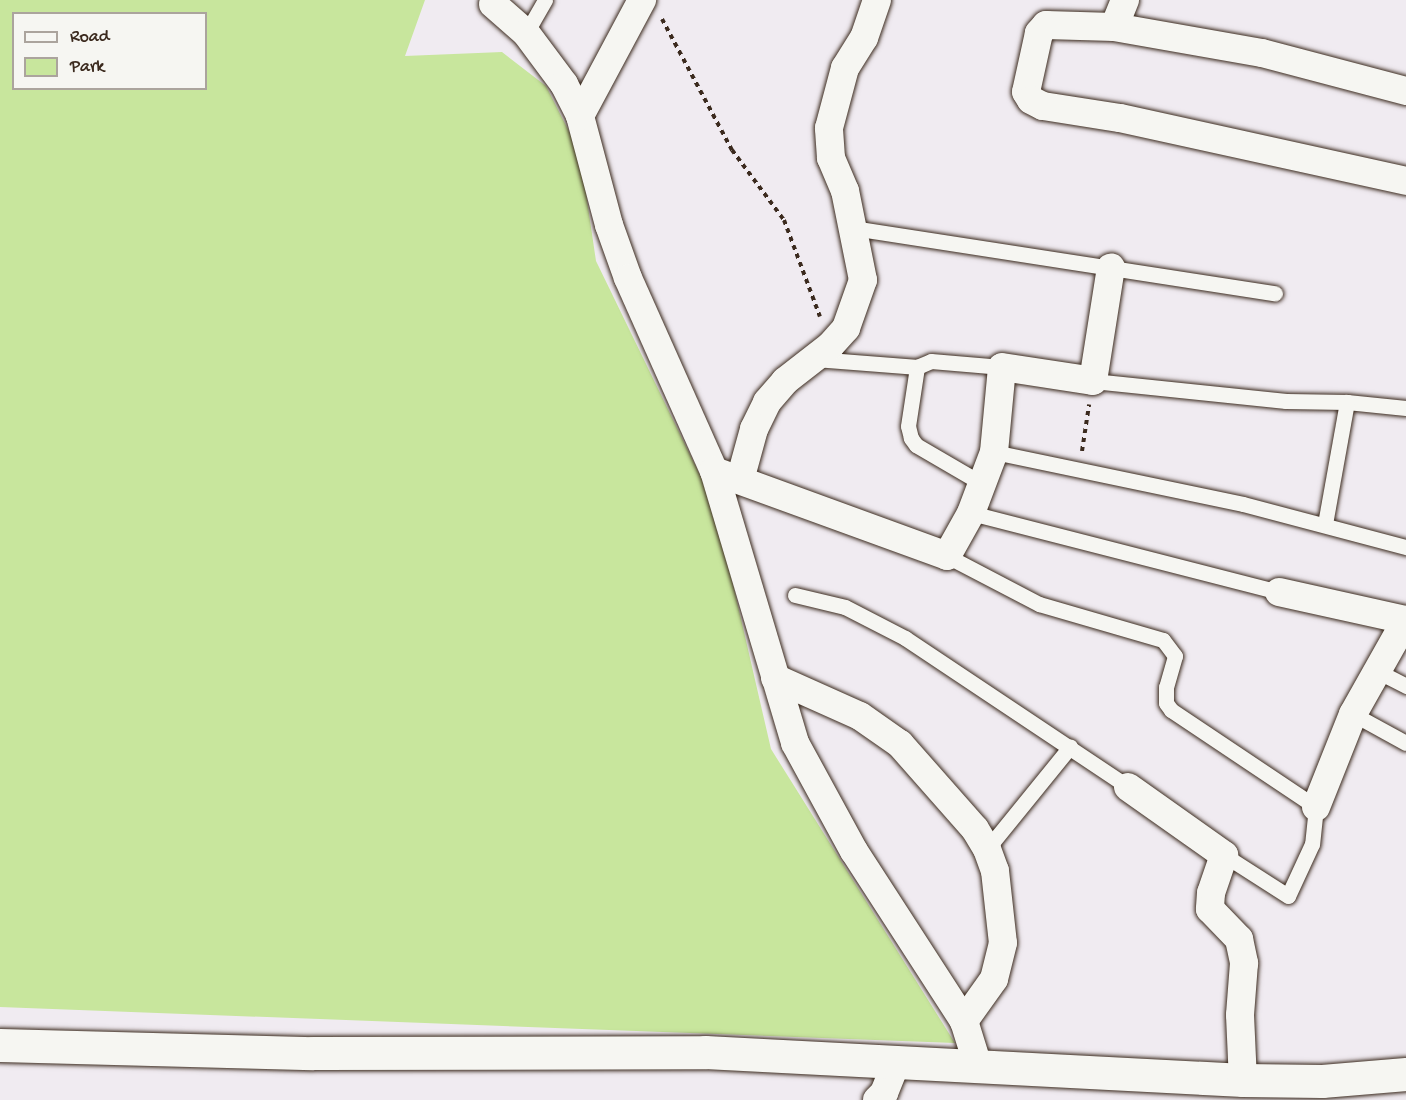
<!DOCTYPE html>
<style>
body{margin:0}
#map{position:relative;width:1406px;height:1100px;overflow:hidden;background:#f0ebf1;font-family:"Gochi Hand",sans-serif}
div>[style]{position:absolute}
.green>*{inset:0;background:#c8e69d}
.path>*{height:4px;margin-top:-2px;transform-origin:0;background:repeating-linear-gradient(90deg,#3b2a1e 0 4.5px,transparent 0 9px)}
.roads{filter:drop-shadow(0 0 2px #3b2a1e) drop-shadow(0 0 2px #3b2a1e)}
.lane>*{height:15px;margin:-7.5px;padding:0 7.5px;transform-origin:7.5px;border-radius:7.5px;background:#f6f6f2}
.street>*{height:28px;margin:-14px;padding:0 14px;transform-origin:14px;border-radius:14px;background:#f6f6f2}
.secondary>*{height:33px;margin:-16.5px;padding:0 16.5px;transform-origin:16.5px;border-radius:16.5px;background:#f6f6f2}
span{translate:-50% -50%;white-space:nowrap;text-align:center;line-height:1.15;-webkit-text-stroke:4.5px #f6f6f2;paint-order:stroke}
.legend{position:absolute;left:12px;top:12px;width:195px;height:78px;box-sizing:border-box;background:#f6f6f2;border:2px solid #aba49d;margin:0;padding:8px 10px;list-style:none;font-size:18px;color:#3b2a1e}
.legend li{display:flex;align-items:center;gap:12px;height:30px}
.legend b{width:30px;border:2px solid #aba49d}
</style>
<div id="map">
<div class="green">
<i style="clip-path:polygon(evenodd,0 0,425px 0,405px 56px,502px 52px,546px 86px,580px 153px,596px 261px,715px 506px,771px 749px,955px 1043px,0 1007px,0 0,14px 14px,206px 14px,206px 88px,14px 88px,14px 14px)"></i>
</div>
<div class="path">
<i style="left:662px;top:19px;width:149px;rotate:61.9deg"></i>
<i style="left:732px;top:150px;width:87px;rotate:53.4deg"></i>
<i style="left:784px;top:220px;width:103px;rotate:69.6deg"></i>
<i style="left:1082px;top:451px;width:47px;rotate:-81.3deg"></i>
</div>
<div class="roads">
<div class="lane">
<i style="left:526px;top:33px;width:38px;rotate:-60deg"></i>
<i style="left:853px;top:228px;width:427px;rotate:8.8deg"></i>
<i style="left:816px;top:359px;width:101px;rotate:4.5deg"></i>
<i style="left:1093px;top:381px;width:194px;rotate:5.9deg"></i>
<i style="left:1286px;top:401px;width:61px;rotate:0.9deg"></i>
<i style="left:1347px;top:402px;width:59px;rotate:5.8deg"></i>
<i style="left:994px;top:452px;width:254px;rotate:11.8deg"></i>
<i style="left:1243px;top:504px;width:169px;rotate:14.8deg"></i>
<i style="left:981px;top:483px;width:75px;rotate:-149.7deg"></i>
<i style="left:916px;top:445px;width:9px;rotate:-126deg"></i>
<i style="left:911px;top:438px;width:12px;rotate:-104deg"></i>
<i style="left:908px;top:426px;width:60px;rotate:-81.3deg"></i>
<i style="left:917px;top:367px;width:15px;rotate:-23deg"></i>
<i style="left:931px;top:361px;width:71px;rotate:4.8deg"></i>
<i style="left:971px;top:513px;width:318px;rotate:14.4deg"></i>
<i style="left:1325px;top:524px;width:124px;rotate:-79.8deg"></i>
<i style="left:947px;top:556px;width:104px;rotate:27.6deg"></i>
<i style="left:1039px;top:604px;width:129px;rotate:16.2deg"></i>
<i style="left:1163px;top:640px;width:20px;rotate:53deg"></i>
<i style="left:1175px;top:656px;width:32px;rotate:106deg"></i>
<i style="left:1166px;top:687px;width:16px;rotate:90deg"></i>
<i style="left:1166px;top:703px;width:9px;rotate:54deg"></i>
<i style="left:1171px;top:710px;width:174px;rotate:33.8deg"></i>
<i style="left:1316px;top:807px;width:37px;rotate:96deg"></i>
<i style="left:1312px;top:844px;width:57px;rotate:114.8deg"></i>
<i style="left:1288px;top:896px;width:76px;rotate:-147.4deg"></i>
<i style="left:795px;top:595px;width:51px;rotate:13.5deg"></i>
<i style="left:845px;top:607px;width:68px;rotate:27.3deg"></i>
<i style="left:905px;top:638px;width:268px;rotate:33.7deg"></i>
<i style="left:1377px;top:671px;width:33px;rotate:27deg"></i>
<i style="left:1353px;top:714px;width:60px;rotate:28.7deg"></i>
<i style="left:987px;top:849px;width:132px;rotate:-50.9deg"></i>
</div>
<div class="street">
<i style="left:1125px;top:0;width:29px;rotate:112deg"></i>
<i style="left:1114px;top:27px;width:150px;rotate:10deg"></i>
<i style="left:1262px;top:53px;width:149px;rotate:14.8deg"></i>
<i style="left:493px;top:4px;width:44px;rotate:41.3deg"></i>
<i style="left:526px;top:33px;width:64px;rotate:53.3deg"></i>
<i style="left:564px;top:84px;width:36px;rotate:63deg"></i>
<i style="left:580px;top:116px;width:113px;rotate:75.1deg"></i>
<i style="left:609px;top:225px;width:56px;rotate:70.3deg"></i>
<i style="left:628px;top:278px;width:211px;rotate:66deg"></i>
<i style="left:714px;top:471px;width:284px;rotate:73.4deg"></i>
<i style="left:795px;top:743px;width:123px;rotate:61.4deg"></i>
<i style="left:854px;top:851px;width:202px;rotate:57.1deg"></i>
<i style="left:964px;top:1021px;width:47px;rotate:72.7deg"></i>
<i style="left:1114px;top:27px;width:68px;rotate:-178.3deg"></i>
<i style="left:1046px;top:25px;width:11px;rotate:131deg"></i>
<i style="left:1039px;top:33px;width:60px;rotate:102.4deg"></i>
<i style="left:1026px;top:92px;width:9px;rotate:58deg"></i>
<i style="left:1031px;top:100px;width:13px;rotate:27deg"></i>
<i style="left:1043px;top:106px;width:78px;rotate:8.9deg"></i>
<i style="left:1120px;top:118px;width:293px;rotate:12.4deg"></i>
<i style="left:580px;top:116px;width:132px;rotate:-61.9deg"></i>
<i style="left:714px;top:471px;width:248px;rotate:20deg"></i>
<i style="left:947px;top:556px;width:49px;rotate:-60.8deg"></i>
<i style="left:971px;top:513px;width:65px;rotate:-69.3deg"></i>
<i style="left:994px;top:452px;width:85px;rotate:-84.6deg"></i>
<i style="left:1002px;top:367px;width:92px;rotate:8.7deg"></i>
<i style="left:1093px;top:381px;width:115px;rotate:-81deg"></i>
<i style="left:740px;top:480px;width:53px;rotate:-74.6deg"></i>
<i style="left:754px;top:429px;width:30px;rotate:-64deg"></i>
<i style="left:767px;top:402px;width:28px;rotate:-49deg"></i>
<i style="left:785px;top:381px;width:57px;rotate:-37.9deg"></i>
<i style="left:830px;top:346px;width:24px;rotate:-48deg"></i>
<i style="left:846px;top:328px;width:51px;rotate:-70.5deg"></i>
<i style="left:863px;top:280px;width:91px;rotate:-101.4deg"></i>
<i style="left:845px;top:191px;width:36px;rotate:-113deg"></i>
<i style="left:831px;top:158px;width:30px;rotate:-94deg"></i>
<i style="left:829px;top:128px;width:62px;rotate:-75.1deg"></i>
<i style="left:845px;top:68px;width:36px;rotate:-58deg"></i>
<i style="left:864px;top:38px;width:40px;rotate:-71.1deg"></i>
<i style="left:1279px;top:592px;width:129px;rotate:12.5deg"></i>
<i style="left:775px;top:678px;width:93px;rotate:24.1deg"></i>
<i style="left:860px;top:716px;width:49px;rotate:35deg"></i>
<i style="left:900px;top:744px;width:113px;rotate:48.6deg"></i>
<i style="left:975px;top:829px;width:23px;rotate:59deg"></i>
<i style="left:987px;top:849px;width:23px;rotate:70deg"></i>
<i style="left:995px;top:871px;width:72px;rotate:83.7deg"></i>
<i style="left:1003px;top:943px;width:37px;rotate:104deg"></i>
<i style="left:994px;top:979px;width:52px;rotate:125.5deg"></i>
<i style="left:1128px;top:787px;width:118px;rotate:35.3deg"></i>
<i style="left:1224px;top:855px;width:40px;rotate:108.9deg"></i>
<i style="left:1211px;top:893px;width:16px;rotate:94deg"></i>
<i style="left:1210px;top:909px;width:42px;rotate:46deg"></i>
<i style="left:1239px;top:939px;width:25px;rotate:78deg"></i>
<i style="left:1244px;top:963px;width:52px;rotate:94.4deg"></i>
<i style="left:1240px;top:1015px;width:65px;rotate:87.4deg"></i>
<i style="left:1316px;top:807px;width:100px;rotate:-68.3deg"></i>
<i style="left:1353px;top:714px;width:108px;rotate:-60.6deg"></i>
<i style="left:877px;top:1100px;width:10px;rotate:-45deg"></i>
<i style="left:884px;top:1093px;width:35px;rotate:-68deg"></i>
</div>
<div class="secondary">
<i style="left:0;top:1045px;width:313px;rotate:1.5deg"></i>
<i style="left:313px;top:1053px;width:392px;rotate:-0.1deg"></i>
<i style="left:705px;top:1052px;width:539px;rotate:2.98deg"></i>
<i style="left:1243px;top:1080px;width:79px;rotate:0.7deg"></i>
<i style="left:1322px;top:1081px;width:84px;rotate:-4.8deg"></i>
</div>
</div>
<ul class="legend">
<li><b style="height:8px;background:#f6f6f2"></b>Road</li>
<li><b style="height:16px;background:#c8e69d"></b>Park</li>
</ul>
</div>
